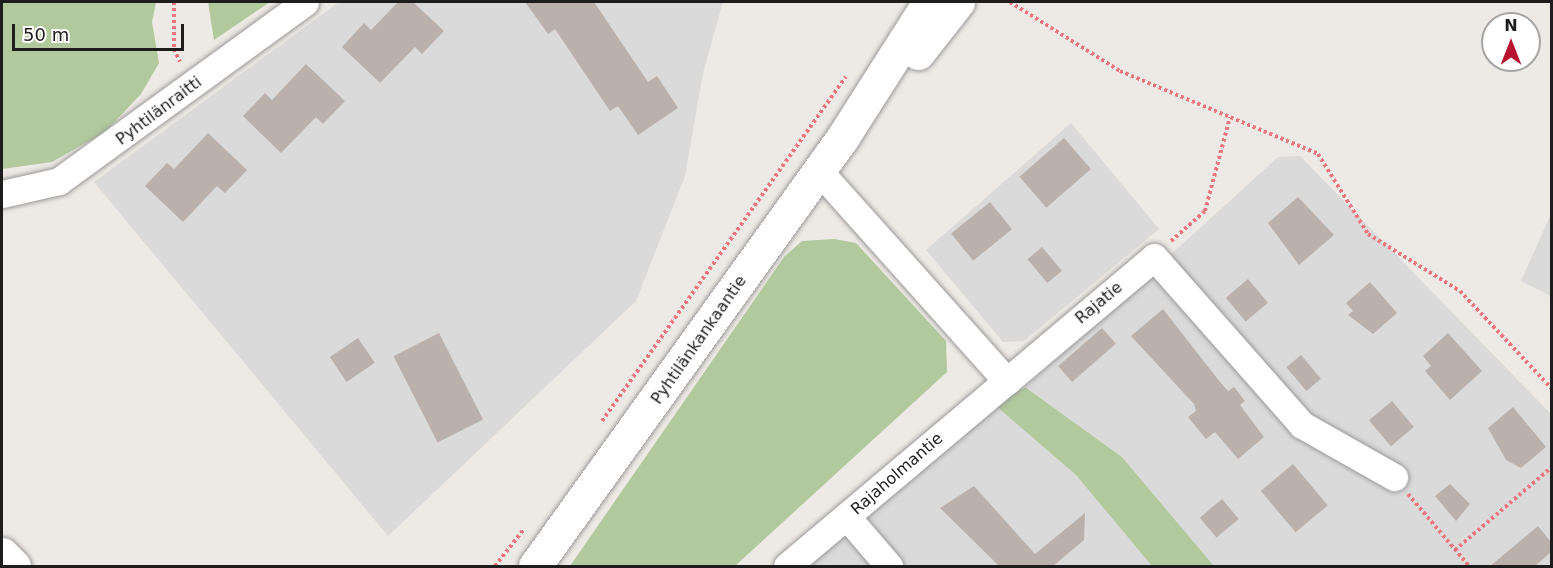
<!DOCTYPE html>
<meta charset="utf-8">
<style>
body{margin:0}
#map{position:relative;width:1553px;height:568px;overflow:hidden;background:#ede9e4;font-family:"DejaVu Sans",sans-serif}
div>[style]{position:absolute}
.residential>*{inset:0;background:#dbdada}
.forest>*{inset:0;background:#b1c99d}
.building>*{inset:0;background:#bab1ad;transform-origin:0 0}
.path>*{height:4px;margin-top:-2px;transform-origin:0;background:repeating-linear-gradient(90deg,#ec767f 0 3px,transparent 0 6px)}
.roads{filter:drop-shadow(0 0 2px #9a9a9a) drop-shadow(0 0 2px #9a9a9a)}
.minor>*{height:27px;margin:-13.5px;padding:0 13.5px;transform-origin:13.5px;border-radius:13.5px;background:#fff}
.tertiary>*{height:33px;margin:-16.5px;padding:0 16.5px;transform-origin:16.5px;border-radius:16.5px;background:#fff}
span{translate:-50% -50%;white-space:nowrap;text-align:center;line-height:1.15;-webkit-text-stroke:4.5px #fff;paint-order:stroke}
.street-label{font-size:16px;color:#1d1d1d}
.frame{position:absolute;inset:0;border:3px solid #1d1d1d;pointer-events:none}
.north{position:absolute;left:1481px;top:12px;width:60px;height:60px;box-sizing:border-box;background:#fff;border:2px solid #a5a5a5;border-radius:50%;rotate:0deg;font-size:16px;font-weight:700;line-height:24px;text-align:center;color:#1d1d1d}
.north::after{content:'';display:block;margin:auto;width:21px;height:27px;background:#b7132f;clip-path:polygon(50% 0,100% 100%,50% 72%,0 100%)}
.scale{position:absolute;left:12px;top:24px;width:172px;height:27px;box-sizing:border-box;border:3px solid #1d1d1d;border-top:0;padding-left:8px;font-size:18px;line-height:21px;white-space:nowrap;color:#1d1d1d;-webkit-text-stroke:4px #fff;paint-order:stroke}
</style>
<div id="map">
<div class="residential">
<i style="clip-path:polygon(339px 2px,723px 2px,703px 73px,685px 176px,636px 301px,388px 536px,94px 182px)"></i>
<i style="clip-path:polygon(1071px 123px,1159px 229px,1024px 341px,1003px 342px,926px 250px)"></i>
<i style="clip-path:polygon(1300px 156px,1551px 414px,1551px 566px,1214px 566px,1122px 457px,1025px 387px,1278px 157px)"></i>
<i style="clip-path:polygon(1551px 214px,1552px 302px,1551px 302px,1549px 295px,1521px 281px)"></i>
<i style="clip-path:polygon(996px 406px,1076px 475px,1152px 566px,803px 566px)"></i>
</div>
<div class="forest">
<i style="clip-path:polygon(2px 2px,156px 2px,152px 22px,159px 63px,141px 94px,105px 132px,52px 162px,2px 169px)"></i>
<i style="clip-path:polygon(208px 2px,270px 2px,214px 40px)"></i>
<i style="clip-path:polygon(834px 239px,856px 243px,946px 341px,947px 372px,735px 566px,570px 566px,784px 257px,802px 241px)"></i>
<i style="clip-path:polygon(1025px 387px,1122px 457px,1214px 566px,1152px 566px,1076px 475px,996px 406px)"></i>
</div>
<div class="building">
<i style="clip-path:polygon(398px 2px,413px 2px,444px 31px,422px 54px,415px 47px,380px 83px,342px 47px,364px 23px,371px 30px)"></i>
<i style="clip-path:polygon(525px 2px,594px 2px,648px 82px,657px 76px,678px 108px,638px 135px,618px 106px,610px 111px,555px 29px,548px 34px)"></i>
<i style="clip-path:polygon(306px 64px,345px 101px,323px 124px,316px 117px,281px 153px,243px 116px,265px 93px,272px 100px)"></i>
<i style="clip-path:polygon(208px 133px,247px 170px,225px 193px,217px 186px,183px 222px,145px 186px,167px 163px,174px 169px)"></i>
<i style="left:1064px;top:138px;width:41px;height:59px;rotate:49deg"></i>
<i style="clip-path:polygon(1298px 197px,1334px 235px,1299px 265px,1268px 223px)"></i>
<i style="left:990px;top:202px;width:35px;height:50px;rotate:51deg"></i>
<i style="left:1042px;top:247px;width:31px;height:19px;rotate:50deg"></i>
<i style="left:1248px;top:279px;width:31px;height:29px;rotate:50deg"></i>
<i style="clip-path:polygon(1370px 282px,1397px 313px,1373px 334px,1348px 315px,1353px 311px,1346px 303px)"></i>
<i style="clip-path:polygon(1163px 309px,1220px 382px,1228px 391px,1234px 387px,1245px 401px,1240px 405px,1264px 437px,1238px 459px,1215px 432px,1206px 439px,1188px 417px,1196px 411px,1194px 404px,1131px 336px)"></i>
<i style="left:1102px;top:328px;width:21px;height:58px;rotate:49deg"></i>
<i style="left:439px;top:333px;width:97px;height:51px;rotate:63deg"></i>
<i style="clip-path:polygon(1448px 333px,1482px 371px,1450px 400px,1425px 371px,1431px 366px,1423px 356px)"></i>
<i style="left:358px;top:338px;width:30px;height:34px;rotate:56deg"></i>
<i style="left:1301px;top:355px;width:31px;height:19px;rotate:50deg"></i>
<i style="left:1392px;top:401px;width:34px;height:30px;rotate:50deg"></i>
<i style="clip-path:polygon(1513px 407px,1546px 447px,1521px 468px,1506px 460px,1488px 428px)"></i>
<i style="left:1293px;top:464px;width:54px;height:42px;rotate:50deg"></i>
<i style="clip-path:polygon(1450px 484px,1470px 504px,1456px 521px,1435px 496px)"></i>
<i style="clip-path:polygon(974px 486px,1035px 554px,1085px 513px,1084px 540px,1052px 567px,1000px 567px,940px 508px)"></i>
<i style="left:1222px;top:499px;width:26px;height:29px;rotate:50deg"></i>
<i style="clip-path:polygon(1538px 526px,1551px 542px,1551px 552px,1534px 567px,1489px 567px)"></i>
</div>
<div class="path">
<i style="left:174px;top:2px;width:47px;rotate:90deg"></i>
<i style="left:174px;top:49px;width:14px;rotate:65deg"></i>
<i style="left:1010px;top:2px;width:130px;rotate:32.1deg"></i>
<i style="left:1120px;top:71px;width:215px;rotate:22.7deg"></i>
<i style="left:1318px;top:154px;width:94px;rotate:58deg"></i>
<i style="left:1368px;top:234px;width:108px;rotate:31.8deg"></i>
<i style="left:1460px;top:291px;width:134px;rotate:46.8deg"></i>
<i style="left:1171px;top:241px;width:45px;rotate:-41.4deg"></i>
<i style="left:1205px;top:211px;width:97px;rotate:-75.1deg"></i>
<i style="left:602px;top:421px;width:422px;rotate:-54.7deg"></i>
<i style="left:1408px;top:494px;width:94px;rotate:49.7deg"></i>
<i style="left:1455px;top:550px;width:128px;rotate:-40.6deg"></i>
<i style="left:495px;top:566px;width:47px;rotate:-51.9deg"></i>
</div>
<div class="roads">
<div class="minor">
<i style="left:819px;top:171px;width:282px;rotate:48.2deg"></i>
<i style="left:1007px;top:381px;width:192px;rotate:-40.1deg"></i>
<i style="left:1154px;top:257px;width:224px;rotate:48.6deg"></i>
<i style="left:1302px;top:425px;width:106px;rotate:29.5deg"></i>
<i style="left:2px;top:194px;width:58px;rotate:-12.8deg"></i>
<i style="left:59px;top:181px;width:304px;rotate:-36deg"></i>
<i style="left:847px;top:517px;width:65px;rotate:49.4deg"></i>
<i style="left:787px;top:566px;width:287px;rotate:-40.1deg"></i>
</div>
<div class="tertiary">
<i style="left:918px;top:53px;width:65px;rotate:-51.9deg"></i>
<i style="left:2px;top:554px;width:17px;rotate:45deg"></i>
<i style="left:535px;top:566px;width:528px;rotate:-54.32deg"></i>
<i style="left:843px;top:137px;width:160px;rotate:-57.5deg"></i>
</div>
</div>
<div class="street-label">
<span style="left:159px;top:111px;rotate:-37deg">Pyhtilänraitti</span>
<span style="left:1099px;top:303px;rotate:-40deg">Rajatie</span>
<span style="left:699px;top:340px;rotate:-55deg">Pyhtilänkankaantie</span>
<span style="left:897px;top:474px;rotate:-41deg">Rajaholmantie</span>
</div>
<div class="frame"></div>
<div class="north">N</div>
<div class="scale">50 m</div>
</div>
